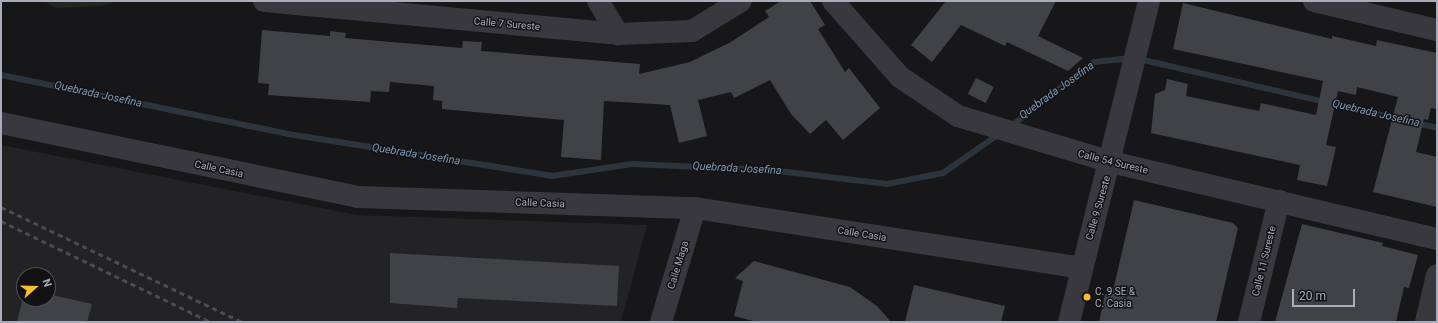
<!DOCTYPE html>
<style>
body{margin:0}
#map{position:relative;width:1438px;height:323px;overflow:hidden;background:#171719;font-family:Roboto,sans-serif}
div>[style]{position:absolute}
.built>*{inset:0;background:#232326}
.green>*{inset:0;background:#1f2720}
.stream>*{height:6px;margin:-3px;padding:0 3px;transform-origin:3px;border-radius:3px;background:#2c353d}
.building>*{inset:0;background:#414246;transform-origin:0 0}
.minor>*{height:22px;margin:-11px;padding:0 11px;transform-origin:11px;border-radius:11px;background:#38383e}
.rail>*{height:3px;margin-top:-1.5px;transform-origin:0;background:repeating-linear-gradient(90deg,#4b4c53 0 5px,transparent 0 9px)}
.dots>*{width:11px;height:11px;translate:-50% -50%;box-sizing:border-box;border:2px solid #121214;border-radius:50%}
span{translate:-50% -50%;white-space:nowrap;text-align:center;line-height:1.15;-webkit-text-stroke:3px #121214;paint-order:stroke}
.street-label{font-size:10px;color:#a9adb9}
.poi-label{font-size:10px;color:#a9adb9}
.left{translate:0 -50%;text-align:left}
.water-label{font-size:11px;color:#7f9ab5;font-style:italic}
.frame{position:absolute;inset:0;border:2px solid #a9adb9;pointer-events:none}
.north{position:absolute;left:16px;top:267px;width:40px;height:40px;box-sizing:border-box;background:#121214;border:1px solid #4e5056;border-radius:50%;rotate:70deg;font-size:11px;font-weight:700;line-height:16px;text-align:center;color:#a9adb9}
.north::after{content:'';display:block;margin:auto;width:14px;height:18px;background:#f6bc32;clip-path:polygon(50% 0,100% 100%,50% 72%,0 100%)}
.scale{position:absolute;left:1292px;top:289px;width:63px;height:18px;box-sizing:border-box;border:2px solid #a9adb9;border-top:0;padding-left:5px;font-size:12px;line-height:14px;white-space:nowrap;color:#a9adb9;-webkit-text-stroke:3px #121214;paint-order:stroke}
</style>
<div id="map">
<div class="built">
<i style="clip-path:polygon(evenodd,1px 145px,357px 215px,647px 225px,621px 322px,1px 322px,1px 145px,24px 275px,48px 275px,48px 299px,24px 299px,24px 275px)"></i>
</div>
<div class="green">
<i style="clip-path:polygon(44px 1px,116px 1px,101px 6px,55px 8px)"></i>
</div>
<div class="stream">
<i style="left:1139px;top:59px;width:267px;rotate:13deg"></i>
<i style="left:1px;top:75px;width:293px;rotate:11.6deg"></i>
<i style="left:288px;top:134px;width:267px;rotate:9deg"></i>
<i style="left:552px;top:176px;width:81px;rotate:-8.5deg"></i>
<i style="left:632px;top:164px;width:138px;rotate:2.5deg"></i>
<i style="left:770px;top:170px;width:118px;rotate:6.8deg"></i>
<i style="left:887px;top:184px;width:57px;rotate:-11.1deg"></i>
<i style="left:943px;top:173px;width:68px;rotate:-34.9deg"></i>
<i style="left:1416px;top:123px;width:22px;rotate:13deg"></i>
<i style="left:1010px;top:127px;width:106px;rotate:-37.7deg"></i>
<i style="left:1094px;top:62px;width:36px;rotate:-6deg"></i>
</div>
<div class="building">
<i style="clip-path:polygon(781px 1px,810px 1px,825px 25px,818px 29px,845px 72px,849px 68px,880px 108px,843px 140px,826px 120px,810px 134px,791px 114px,770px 80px,734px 98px,731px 92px,698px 100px,707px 136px,679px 143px,670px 105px,604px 101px,601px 160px,561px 157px,564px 120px,442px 109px,442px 101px,433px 100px,434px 86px,390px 82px,389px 92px,371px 91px,370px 102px,268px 95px,269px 84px,258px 83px,262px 30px,330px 36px,330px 31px,346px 33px,345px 38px,462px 48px,463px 41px,482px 42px,481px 51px,640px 64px,639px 74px,690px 62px,731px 42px,769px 17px,765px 11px)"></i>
<i style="clip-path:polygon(946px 1px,1056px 1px,1038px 36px,1083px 58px,1068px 71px,1007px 42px,1005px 46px,961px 25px,932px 62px,911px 45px)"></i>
<i style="clip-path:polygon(1183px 3px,1332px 39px,1332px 36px,1376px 46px,1377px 40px,1437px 53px,1437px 109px,1431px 108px,1428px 120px,1424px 119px,1416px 152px,1437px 157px,1437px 207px,1373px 192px,1398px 97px,1357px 87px,1356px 95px,1338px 91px,1326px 145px,1336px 147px,1327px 186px,1297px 180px,1300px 165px,1151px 133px,1155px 94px,1165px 90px,1167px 79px,1188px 84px,1186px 96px,1259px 111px,1261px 103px,1316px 115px,1323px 81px,1173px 49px)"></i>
<i style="left:976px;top:78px;width:20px;height:18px;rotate:27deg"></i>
<i style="clip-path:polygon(1134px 200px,1233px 223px,1238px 228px,1216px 322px,1099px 322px,1105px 294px,1112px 295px)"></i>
<i style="clip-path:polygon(1302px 224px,1383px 243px,1382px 246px,1418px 255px,1409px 288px,1404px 287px,1396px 322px,1275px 322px)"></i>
<i style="clip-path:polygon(390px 253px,619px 266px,617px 306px,458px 298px,457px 308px,390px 303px)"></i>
<i style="clip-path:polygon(754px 261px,850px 287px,877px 306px,891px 322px,757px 322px,734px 316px,743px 281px,735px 278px)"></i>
<i style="clip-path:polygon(914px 285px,1005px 306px,1001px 322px,905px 322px)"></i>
<i style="clip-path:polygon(24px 294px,24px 299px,48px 299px,48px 294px,92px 304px,87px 322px,17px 322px)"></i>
</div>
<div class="minor">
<i style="left:264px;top:1px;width:356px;rotate:5.3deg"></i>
<i style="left:618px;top:34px;width:74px;rotate:-2.3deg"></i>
<i style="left:692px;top:31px;width:57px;rotate:-31.5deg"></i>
<i style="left:598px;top:1px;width:39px;rotate:59deg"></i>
<i style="left:833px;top:1px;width:101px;rotate:48.6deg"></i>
<i style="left:900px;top:77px;width:70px;rotate:33.9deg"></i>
<i style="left:958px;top:116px;width:160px;rotate:16.7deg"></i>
<i style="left:1111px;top:162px;width:335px;rotate:13.3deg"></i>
<i style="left:1314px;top:1px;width:126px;rotate:13.3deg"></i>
<i style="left:1px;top:123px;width:365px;rotate:11.7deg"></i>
<i style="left:358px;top:197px;width:337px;rotate:1.9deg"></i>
<i style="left:695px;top:208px;width:391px;rotate:8.8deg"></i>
<i style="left:661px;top:322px;width:119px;rotate:-73.4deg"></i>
<i style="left:1069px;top:322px;width:331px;rotate:-76deg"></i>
<i style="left:1249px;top:322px;width:125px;rotate:-76.1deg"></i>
<i style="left:1426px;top:322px;width:48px;rotate:-76.8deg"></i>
</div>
<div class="rail">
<i style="left:1px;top:207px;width:267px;rotate:25.5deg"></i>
<i style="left:1px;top:221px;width:233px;rotate:25.7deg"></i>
</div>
<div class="dots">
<i style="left:1087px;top:297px;background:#f6bc32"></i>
</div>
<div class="street-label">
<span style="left:507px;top:24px;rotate:5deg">Calle 7 Sureste</span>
<span style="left:1113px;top:162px;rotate:14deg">Calle 54 Sureste</span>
<span style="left:219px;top:169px;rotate:12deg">Calle Casia</span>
<span style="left:540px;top:203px;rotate:2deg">Calle Casia</span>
<span style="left:1098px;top:208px;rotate:-74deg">Calle 9 Sureste</span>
<span style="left:862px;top:234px;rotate:9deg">Calle Casia</span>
<span style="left:1264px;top:261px;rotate:-76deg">Calle 11 Sureste</span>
<span style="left:678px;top:265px;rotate:-73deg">Calle Maga</span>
</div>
<div class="poi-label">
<span class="left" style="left:1095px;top:297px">C. 9 SE &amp;<br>C. Casia</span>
</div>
<div class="water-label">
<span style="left:1057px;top:91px;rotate:-36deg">Quebrada Josefina</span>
<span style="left:98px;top:95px;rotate:12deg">Quebrada Josefina</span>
<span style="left:1376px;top:114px;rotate:13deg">Quebrada Josefina</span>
<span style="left:416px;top:155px;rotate:9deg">Quebrada Josefina</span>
<span style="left:737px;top:169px;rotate:3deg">Quebrada Josefina</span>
</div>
<div class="frame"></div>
<div class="north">N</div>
<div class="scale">20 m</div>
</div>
